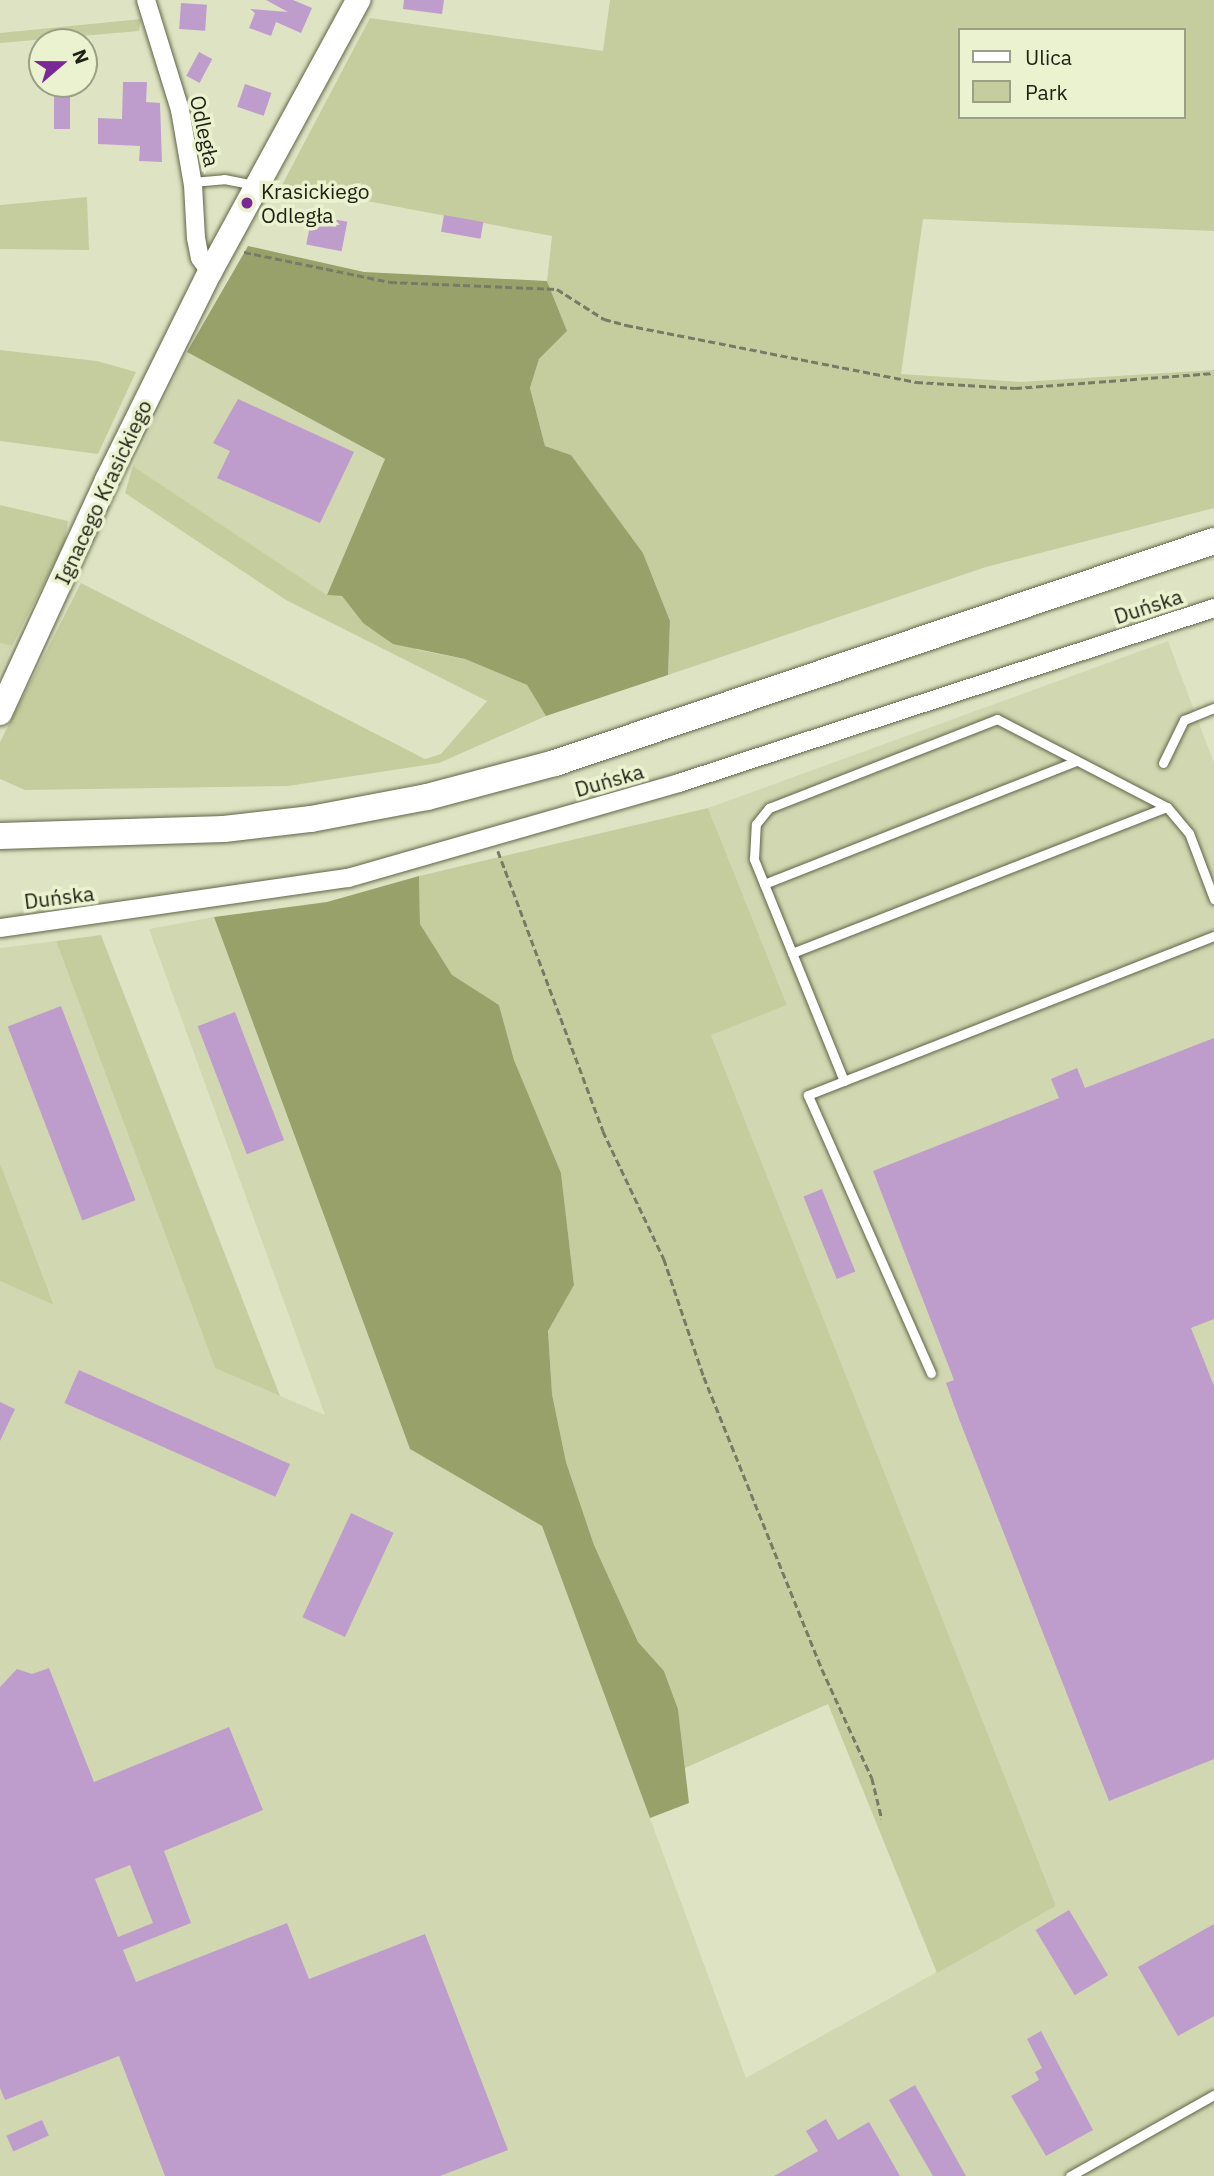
<!DOCTYPE html>
<meta charset="utf-8">
<style>
body{margin:0}
#map{position:relative;width:1214px;height:2176px;overflow:hidden;background:#dee4c3;font-family:"IBM Plex Sans",sans-serif}
div>[style]{position:absolute}
.built>*{inset:0;background:#d1d8b1}
.green>*{inset:0;background:#c5cd9f}
.forest>*{inset:0;background:#98a16a}
.building>*{inset:0;background:#be9dcc;transform-origin:0 0}
.path>*{height:2.5px;margin-top:-1.25px;transform-origin:0;background:repeating-linear-gradient(90deg,#777b66 0 7px,transparent 0 10.5px)}
.roads{filter:drop-shadow(0 0 2px #606548) drop-shadow(0 0 2px #606548)}
.lane>*{height:9px;margin:-4.5px;padding:0 4.5px;transform-origin:4.5px;border-radius:4.5px;background:#fff}
.street>*{height:18px;margin:-9px;padding:0 9px;transform-origin:9px;border-radius:9px;background:#fff}
.secondary>*{height:24px;margin:-12px;padding:0 12px;transform-origin:12px;border-radius:12px;background:#fff}
.primary>*{height:26px;margin:-13px;padding:0 13px;transform-origin:13px;border-radius:13px;background:#fff}
.dots>*{width:19px;height:19px;translate:-50% -50%;box-sizing:border-box;border:4px solid #ebf2d0;border-radius:50%}
span{translate:-50% -50%;white-space:nowrap;text-align:center;line-height:1.15;-webkit-text-stroke:7px #ebf2d0;paint-order:stroke}
.street-label{font-size:21px;color:#202216}
.poi-label{font-size:21px;color:#202216}
.left{translate:0 -50%;text-align:left}
.legend{position:absolute;left:958px;top:28px;width:228px;height:91px;box-sizing:border-box;background:#ebf2d0;border:2px solid #9a9f86;margin:0;padding:9px 12px;list-style:none;font-size:21px;color:#202216}
.legend li{display:flex;align-items:center;gap:14px;height:35px}
.legend b{width:35px;border:2px solid #9a9f86}
.north{position:absolute;left:28px;top:28px;width:70px;height:70px;box-sizing:border-box;background:#ebf2d0;border:2px solid #9a9f86;border-radius:50%;rotate:70deg;font-size:19px;font-weight:700;line-height:28px;text-align:center;color:#202216}
.north::after{content:'';display:block;margin:auto;width:24px;height:32px;background:#7c2998;clip-path:polygon(50% 0,100% 100%,50% 72%,0 100%)}
</style>
<div id="map">
<div class="built">
<i style="clip-path:polygon(187px 352px,385px 459px,327px 595px,133px 466px)"></i>
<i style="clip-path:polygon(1168px 641px,1214px 763px,1214px 2176px,0 2176px,0 1281px,54px 1304px,0 1163px,0 948px,56px 941px,215px 1368px,325px 1415px,149px 929px,214px 917px,410px 1449px,542px 1526px,746px 2078px,1056px 1906px,710px 1034px,787px 1005px,708px 808px)"></i>
<i style="clip-path:polygon(0 643px,12px 646px,0 674px)"></i>
</div>
<div class="green">
<i style="clip-path:polygon(evenodd,610px 0,1214px 0,1214px 231px,923px 219px,901px 374px,1020px 382px,1214px 370px,1214px 508px,986px 567px,668px 675px,670px 621px,643px 553px,571px 455px,545px 446px,530px 388px,539px 359px,567px 331px,547px 281px,552px 236px,282px 185px,370px 18px,603px 51px,610px 0,960px 30px,1184px 30px,1184px 117px,960px 117px,960px 30px)"></i>
<i style="clip-path:polygon(141px 19px,139px 31px,0 43px,0 33px)"></i>
<i style="clip-path:polygon(87px 197px,89px 250px,0 249px,0 205px)"></i>
<i style="clip-path:polygon(0 350px,97px 361px,136px 372px,98px 454px,0 441px)"></i>
<i style="clip-path:polygon(133px 466px,327px 595px,342px 596px,363px 623px,418px 650px,465px 659px,527px 685px,546px 716px,439px 763px,288px 786px,25px 790px,0 779px,0 742px,81px 583px,425px 759px,441px 754px,487px 701px,286px 600px,200px 543px,125px 493px)"></i>
<i style="clip-path:polygon(0 505px,68px 521px,64px 544px,12px 646px,0 643px)"></i>
<i style="clip-path:polygon(708px 808px,787px 1005px,711px 1035px,1056px 1906px,937px 1973px,828px 1704px,685px 1768px,678px 1709px,664px 1671px,638px 1642px,594px 1545px,566px 1462px,552px 1394px,548px 1331px,574px 1285px,561px 1173px,514px 1060px,499px 1005px,452px 976px,420px 924px,419px 876px)"></i>
<i style="clip-path:polygon(101px 935px,280px 1396px,215px 1368px,56px 941px)"></i>
<i style="clip-path:polygon(0 1163px,54px 1305px,0 1281px)"></i>
</div>
<div class="forest">
<i style="clip-path:polygon(248px 246px,364px 272px,547px 281px,567px 331px,539px 359px,530px 388px,545px 446px,571px 455px,643px 553px,670px 621px,668px 675px,546px 716px,527px 685px,465px 659px,393px 644px,363px 623px,342px 596px,327px 595px,385px 459px,187px 352px)"></i>
<i style="clip-path:polygon(419px 876px,420px 924px,452px 975px,499px 1005px,514px 1060px,561px 1173px,574px 1285px,548px 1331px,552px 1394px,566px 1462px,594px 1545px,638px 1642px,664px 1671px,678px 1709px,689px 1803px,650px 1818px,542px 1526px,410px 1449px,214px 917px,327px 902px)"></i>
</div>
<div class="building">
<i style="clip-path:polygon(266px 0,293px 0,312px 8px,301px 33px,276px 22px,271px 36px,249px 28px,255px 13px,250px 9px,288px 12px)"></i>
<i style="clip-path:polygon(404px 0,444px 0,442px 14px,403px 9px)"></i>
<i style="left:181px;top:3px;width:26px;height:26px;rotate:4deg"></i>
<i style="left:199px;top:52px;width:15px;height:27px;rotate:28deg"></i>
<i style="clip-path:polygon(123px 82px,147px 82px,146px 102px,160px 103px,162px 162px,139px 161px,140px 146px,98px 144px,98px 118px,122px 119px)"></i>
<i style="left:245px;top:84px;width:28px;height:24px;rotate:19deg"></i>
<i style="left:54px;top:97px;width:16px;height:32px"></i>
<i style="left:312px;top:215px;width:36px;height:30px;rotate:11deg"></i>
<i style="left:444px;top:215px;width:40px;height:17px;rotate:10deg"></i>
<i style="clip-path:polygon(238px 399px,354px 452px,320px 523px,217px 478px,230px 451px,213px 443px)"></i>
<i style="left:61px;top:1006px;width:208px;height:57px;rotate:69deg"></i>
<i style="left:235px;top:1012px;width:137px;height:40px;rotate:69deg"></i>
<i style="clip-path:polygon(1214px 1038px,1214px 1319px,1191px 1328px,1214px 1386px,1214px 1759px,1109px 1801px,959px 1419px,946px 1383px,954px 1380px,873px 1171px,1059px 1098px,1051px 1079px,1077px 1068px,1085px 1088px)"></i>
<i style="left:822px;top:1189px;width:89px;height:20px;rotate:68deg"></i>
<i style="left:79px;top:1370px;width:231px;height:36px;rotate:24deg"></i>
<i style="clip-path:polygon(0 1402px,15px 1409px,0 1441px)"></i>
<i style="left:351px;top:1513px;width:47px;height:115px;rotate:25deg"></i>
<i style="clip-path:polygon(evenodd,49px 1668px,94px 1782px,229px 1727px,263px 1810px,164px 1851px,191px 1923px,123px 1950px,136px 1982px,287px 1923px,309px 1979px,425px 1934px,508px 2150px,440px 2176px,165px 2176px,119px 2056px,5px 2100px,0 2088px,0 1687px,17px 1669px,32px 1674px,49px 1668px,130px 1865px,153px 1923px,118px 1937px,95px 1879px,130px 1865px)"></i>
<i style="left:1069px;top:1910px;width:76px;height:39px;rotate:59deg"></i>
<i style="clip-path:polygon(1214px 1924px,1214px 2016px,1178px 2036px,1138px 1967px)"></i>
<i style="clip-path:polygon(1041px 2031px,1093px 2130px,1046px 2156px,1011px 2096px,1039px 2080px,1035px 2072px,1042px 2068px,1027px 2039px)"></i>
<i style="clip-path:polygon(915px 2085px,966px 2176px,933px 2176px,889px 2100px)"></i>
<i style="clip-path:polygon(826px 2119px,838px 2140px,869px 2122px,900px 2176px,774px 2176px,818px 2151px,806px 2131px)"></i>
<i style="left:42px;top:2120px;width:17px;height:39px;rotate:66deg"></i>
</div>
<div class="path">
<i style="left:244px;top:252px;width:149px;rotate:11.6deg"></i>
<i style="left:390px;top:282px;width:167px;rotate:2.4deg"></i>
<i style="left:557px;top:289px;width:56px;rotate:32.6deg"></i>
<i style="left:604px;top:319px;width:23px;rotate:15deg"></i>
<i style="left:626px;top:325px;width:296px;rotate:11.1deg"></i>
<i style="left:916px;top:382px;width:99px;rotate:3.5deg"></i>
<i style="left:1015px;top:388px;width:200px;rotate:-4.3deg"></i>
<i style="left:498px;top:851px;width:299px;rotate:69.4deg"></i>
<i style="left:603px;top:1131px;width:142px;rotate:64.5deg"></i>
<i style="left:664px;top:1259px;width:125px;rotate:71.3deg"></i>
<i style="left:704px;top:1377px;width:315px;rotate:68deg"></i>
<i style="left:822px;top:1669px;width:120px;rotate:65.4deg"></i>
<i style="left:872px;top:1778px;width:42px;rotate:76.3deg"></i>
</div>
<div class="roads">
<div class="lane">
<i style="left:192px;top:182px;width:32px;rotate:-5deg"></i>
<i style="left:224px;top:179px;width:32px;rotate:11deg"></i>
<i style="left:1163px;top:763px;width:48px;rotate:-64deg"></i>
<i style="left:1184px;top:720px;width:32px;rotate:-22deg"></i>
<i style="left:764px;top:884px;width:336px;rotate:-21.5deg"></i>
<i style="left:792px;top:953px;width:402px;rotate:-21.3deg"></i>
<i style="left:844px;top:1081px;width:240px;rotate:-112.1deg"></i>
<i style="left:754px;top:859px;width:35px;rotate:-87deg"></i>
<i style="left:756px;top:824px;width:21px;rotate:-51deg"></i>
<i style="left:769px;top:808px;width:245px;rotate:-21.3deg"></i>
<i style="left:997px;top:719px;width:191px;rotate:27.4deg"></i>
<i style="left:1167px;top:807px;width:34px;rotate:50deg"></i>
<i style="left:1189px;top:833px;width:71px;rotate:69.3deg"></i>
<i style="left:931px;top:1373px;width:304px;rotate:-113.9deg"></i>
<i style="left:808px;top:1095px;width:436px;rotate:-21.4deg"></i>
<i style="left:1070px;top:2176px;width:165px;rotate:-29.4deg"></i>
</div>
<div class="street">
<i style="left:146px;top:0;width:115px;rotate:72.8deg"></i>
<i style="left:180px;top:110px;width:76px;rotate:80.2deg"></i>
<i style="left:193px;top:185px;width:53px;rotate:86.8deg"></i>
<i style="left:196px;top:238px;width:20px;rotate:79deg"></i>
<i style="left:200px;top:258px;width:17px;rotate:54deg"></i>
<i style="left:0;top:928px;width:352px;rotate:-8.2deg"></i>
<i style="left:348px;top:878px;width:344px;rotate:-16deg"></i>
<i style="left:679px;top:783px;width:563px;rotate:-18.11deg"></i>
</div>
<div class="secondary">
<i style="left:0;top:713px;width:256px;rotate:-65.3deg"></i>
<i style="left:107px;top:480px;width:232px;rotate:-63.7deg"></i>
<i style="left:210px;top:272px;width:310px;rotate:-61.4deg"></i>
</div>
<div class="primary">
<i style="left:0;top:836px;width:224px;rotate:-1.8deg"></i>
<i style="left:224px;top:829px;width:88px;rotate:-6.6deg"></i>
<i style="left:311px;top:819px;width:118px;rotate:-10.7deg"></i>
<i style="left:427px;top:797px;width:132px;rotate:-14.9deg"></i>
<i style="left:555px;top:763px;width:695px;rotate:-18.62deg"></i>
</div>
</div>
<div class="dots">
<i style="left:247px;top:203px;background:#7c2998"></i>
</div>
<div class="street-label">
<span style="left:205px;top:131px;rotate:78deg">Odległa</span>
<span style="left:103px;top:492px;rotate:-65deg">Ignacego Krasickiego</span>
<span style="left:1148px;top:606px;rotate:-18deg">Duńska</span>
<span style="left:609px;top:780px;rotate:-16deg">Duńska</span>
<span style="left:59px;top:897px;rotate:-7deg">Duńska</span>
</div>
<div class="poi-label">
<span class="left" style="left:261px;top:203px">Krasickiego<br>Odległa</span>
</div>
<ul class="legend">
<li><b style="height:9px;background:#fff"></b>Ulica</li>
<li><b style="height:19px;background:#c5cd9f"></b>Park</li>
</ul>
<div class="north">N</div>
</div>
